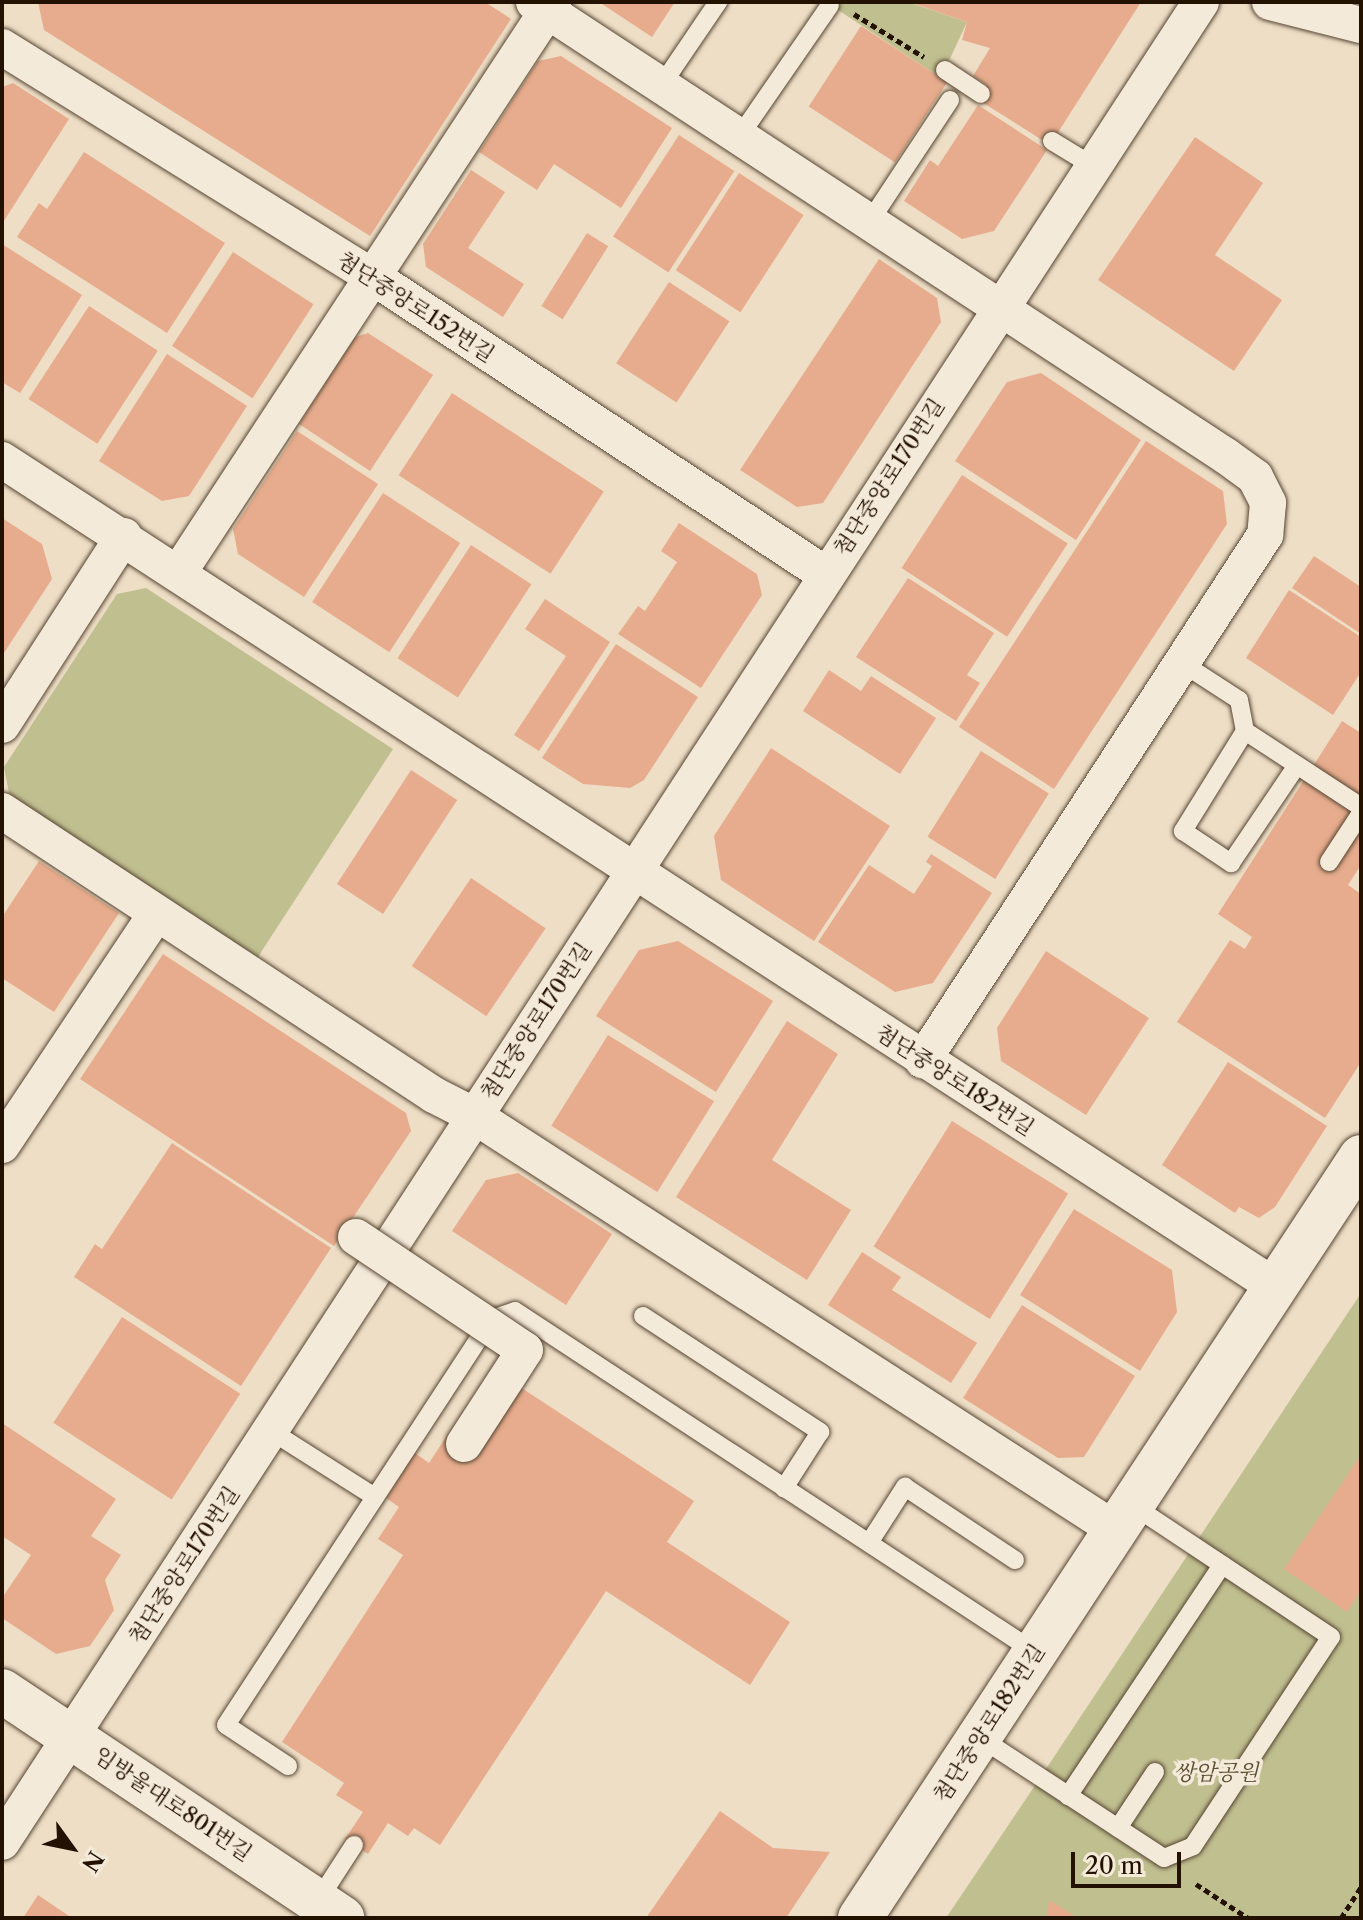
<!DOCTYPE html>
<meta charset="utf-8">
<style>
body{margin:0}
#map{position:relative;width:1363px;height:1920px;overflow:hidden;background:#eedec6;font-family:"Libre Caslon Text","Noto Serif KR",serif}
div>[style]{position:absolute}
.green>*{inset:0;background:#c0bf90}
.building>*{inset:0;background:#e7ac8d;transform-origin:0 0}
.path>*{height:5px;margin-top:-2.5px;transform-origin:0;background:repeating-linear-gradient(90deg,#241200 0 6px,transparent 0 10px)}
.roads{filter:drop-shadow(0 0 2px #564532) drop-shadow(0 0 2px #564532)}
.lane>*{height:18px;margin:-9px;padding:0 9px;transform-origin:9px;border-radius:9px;background:#f4eada}
.street>*{height:36px;margin:-18px;padding:0 18px;transform-origin:18px;border-radius:18px;background:#f4eada}
.secondary>*{height:44px;margin:-22px;padding:0 22px;transform-origin:22px;border-radius:22px;background:#f4eada}
.bridges{filter:drop-shadow(0 0 2px #564532) drop-shadow(0 0 2px #564532)}
.street-bridge>*{height:36px;margin:-18px;padding:0 18px;transform-origin:18px;border-radius:18px;background:#f4eada}
span{translate:-50% -50%;white-space:nowrap;text-align:center;line-height:1.15;-webkit-text-stroke:7px #f4eada;paint-order:stroke}
.street-label{font-size:22px;color:#241200}
.park-label{font-size:22px;color:#5b4f32;font-style:italic}
.frame{position:absolute;inset:0;border:4px solid #241200;pointer-events:none}
.north{position:absolute;left:32px;top:1808px;width:80px;height:80px;-webkit-text-stroke:6px #f4eada;paint-order:stroke;rotate:123deg;font-size:22px;font-weight:700;line-height:32px;text-align:center;color:#241200}
.north::after{content:'';display:block;margin:auto;width:28px;height:36px;background:#241200;clip-path:polygon(50% 0,100% 100%,50% 72%,0 100%)}
.scale{position:absolute;left:1071px;top:1852px;width:110px;height:36px;box-sizing:border-box;border:4px solid #241200;border-top:0;padding-left:10px;font-size:24px;line-height:28px;white-space:nowrap;color:#241200;-webkit-text-stroke:6px #f4eada;paint-order:stroke}
</style>
<div id="map">
<div class="green">
<i style="clip-path:polygon(826px 2px,908px 2px,967px 22px,941px 78px)"></i>
<i style="clip-path:polygon(146px 588px,393px 749px,254px 963px,11px 804px,4px 767px,117px 594px)"></i>
<i style="clip-path:polygon(1361px 1293px,1361px 1918px,946px 1918px,1040px 1778px)"></i>
</div>
<div class="building">
<i style="clip-path:polygon(38px 2px,485px 2px,511px 19px,370px 236px,44px 30px)"></i>
<i style="clip-path:polygon(599px 2px,675px 2px,652px 37px)"></i>
<i style="clip-path:polygon(909px 2px,1141px 2px,1050px 145px,977px 99px,987px 85px,973px 76px,990px 48px,962px 40px,967px 22px)"></i>
<i style="left:861px;top:26px;width:103px;height:96px;rotate:33deg"></i>
<i style="clip-path:polygon(561px 56px,672px 128px,621px 208px,554px 164px,537px 190px,479px 152px,538px 61px)"></i>
<i style="clip-path:polygon(13px 83px,69px 119px,2px 224px,2px 87px)"></i>
<i style="clip-path:polygon(978px 105px,1047px 150px,994px 231px,962px 239px,904px 201px,930px 160px,938px 166px)"></i>
<i style="left:679px;top:135px;width:66px;height:121px;rotate:33deg"></i>
<i style="clip-path:polygon(1195px 137px,1263px 183px,1215px 255px,1282px 300px,1234px 371px,1098px 280px)"></i>
<i style="clip-path:polygon(84px 152px,225px 243px,167px 333px,17px 237px,39px 203px,47px 209px)"></i>
<i style="clip-path:polygon(471px 170px,505px 192px,468px 248px,524px 284px,503px 317px,426px 267px,423px 244px)"></i>
<i style="left:739px;top:173px;width:77px;height:116px;rotate:33deg"></i>
<i style="left:587px;top:233px;width:25px;height:86px;rotate:32deg"></i>
<i style="clip-path:polygon(2px 244px,82px 295px,20px 393px,2px 382px)"></i>
<i style="left:233px;top:252px;width:96px;height:112px;rotate:33deg"></i>
<i style="clip-path:polygon(879px 259px,937px 298px,941px 322px,823px 503px,797px 507px,740px 470px)"></i>
<i style="left:669px;top:282px;width:72px;height:97px;rotate:33deg"></i>
<i style="left:89px;top:306px;width:82px;height:111px;rotate:33deg"></i>
<i style="clip-path:polygon(368px 333px,433px 375px,370px 471px,299px 424px,355px 337px)"></i>
<i style="clip-path:polygon(167px 354px,247px 406px,189px 496px,162px 501px,99px 461px)"></i>
<i style="clip-path:polygon(1041px 373px,1141px 440px,1076px 540px,955px 461px,1007px 382px)"></i>
<i style="left:452px;top:393px;width:181px;height:98px;rotate:33deg"></i>
<i style="clip-path:polygon(297px 431px,378px 484px,304px 597px,238px 554px,233px 529px)"></i>
<i style="clip-path:polygon(1146px 441px,1223px 491px,1227px 524px,1054px 789px,959px 727px)"></i>
<i style="left:962px;top:475px;width:126px;height:111px;rotate:33deg"></i>
<i style="left:383px;top:493px;width:92px;height:130px;rotate:33deg"></i>
<i style="clip-path:polygon(2px 518px,42px 544px,52px 579px,2px 656px)"></i>
<i style="clip-path:polygon(679px 523px,757px 574px,762px 595px,701px 688px,618px 634px,638px 606px,645px 611px,677px 562px,661px 551px)"></i>
<i style="left:471px;top:545px;width:72px;height:135px;rotate:33deg"></i>
<i style="clip-path:polygon(1314px 556px,1361px 587px,1361px 634px,1292px 588px)"></i>
<i style="clip-path:polygon(908px 578px,994px 633px,967px 675px,980px 683px,956px 721px,856px 657px)"></i>
<i style="clip-path:polygon(1289px 590px,1361px 637px,1361px 672px,1333px 715px,1246px 658px)"></i>
<i style="clip-path:polygon(545px 599px,610px 642px,539px 751px,514px 735px,566px 656px,525px 629px)"></i>
<i style="clip-path:polygon(616px 644px,698px 697px,644px 780px,630px 788px,583px 784px,542px 758px)"></i>
<i style="clip-path:polygon(829px 670px,861px 691px,871px 676px,936px 718px,900px 774px,803px 711px)"></i>
<i style="clip-path:polygon(1342px 721px,1361px 733px,1361px 865px,1348px 885px,1361px 894px,1361px 1062px,1325px 1118px,1177px 1022px,1230px 940px,1245px 949px,1252px 937px,1218px 914px)"></i>
<i style="clip-path:polygon(771px 748px,890px 826px,814px 941px,721px 880px,714px 836px)"></i>
<i style="left:981px;top:751px;width:80px;height:101px;rotate:32deg"></i>
<i style="left:411px;top:770px;width:55px;height:136px;rotate:33deg"></i>
<i style="clip-path:polygon(931px 854px,992px 893px,933px 983px,895px 992px,818px 942px,869px 865px,914px 894px,932px 866px,926px 862px)"></i>
<i style="clip-path:polygon(39px 861px,119px 913px,54px 1012px,2px 978px,2px 917px)"></i>
<i style="left:471px;top:878px;width:90px;height:106px;rotate:34deg"></i>
<i style="clip-path:polygon(678px 941px,773px 1001px,716px 1092px,596px 1016px,639px 950px)"></i>
<i style="clip-path:polygon(1046px 951px,1149px 1018px,1086px 1115px,1001px 1061px,997px 1028px)"></i>
<i style="clip-path:polygon(163px 954px,406px 1113px,411px 1131px,334px 1246px,80px 1079px)"></i>
<i style="clip-path:polygon(787px 1021px,838px 1054px,772px 1160px,851px 1210px,807px 1280px,676px 1197px)"></i>
<i style="left:608px;top:1035px;width:125px;height:107px;rotate:32deg"></i>
<i style="clip-path:polygon(1228px 1062px,1327px 1126px,1275px 1207px,1259px 1218px,1239px 1207px,1235px 1213px,1162px 1165px)"></i>
<i style="left:952px;top:1121px;width:137px;height:148px;rotate:32deg"></i>
<i style="clip-path:polygon(172px 1143px,331px 1248px,241px 1386px,74px 1277px,95px 1244px,102px 1249px)"></i>
<i style="clip-path:polygon(518px 1173px,612px 1234px,566px 1305px,452px 1231px,486px 1180px)"></i>
<i style="clip-path:polygon(1074px 1209px,1172px 1270px,1177px 1312px,1140px 1371px,1020px 1295px)"></i>
<i style="clip-path:polygon(862px 1252px,901px 1277px,892px 1290px,977px 1343px,951px 1383px,828px 1305px)"></i>
<i style="clip-path:polygon(1022px 1305px,1135px 1376px,1084px 1457px,1058px 1458px,963px 1398px)"></i>
<i style="left:122px;top:1317px;width:141px;height:126px;rotate:33deg"></i>
<i style="clip-path:polygon(517px 1385px,694px 1501px,667px 1542px,790px 1622px,750px 1685px,606px 1591px,440px 1845px,414px 1828px,408px 1836px,388px 1823px,368px 1854px,345px 1839px,363px 1812px,336px 1795px,344px 1783px,282px 1742px,403px 1555px,378px 1539px,399px 1507px,386px 1498px,415px 1453px,429px 1463px,448px 1434px,474px 1450px)"></i>
<i style="clip-path:polygon(2px 1423px,116px 1499px,91px 1536px,121px 1555px,105px 1580px,114px 1610px,90px 1646px,56px 1654px,2px 1618px,2px 1598px,31px 1555px,2px 1536px)"></i>
<i style="clip-path:polygon(1361px 1455px,1361px 1591px,1347px 1612px,1284px 1569px)"></i>
<i style="clip-path:polygon(720px 1811px,773px 1848px,830px 1852px,786px 1918px,646px 1918px)"></i>
<i style="clip-path:polygon(38px 1895px,72px 1918px,23px 1918px)"></i>
<i style="clip-path:polygon(1049px 1900px,1078px 1918px,1047px 1918px)"></i>
</div>
<div class="path">
<i style="left:854px;top:14px;width:82px;rotate:31.6deg"></i>
<i style="left:1196px;top:1884px;width:62px;rotate:33.2deg"></i>
<i style="left:1341px;top:1918px;width:37px;rotate:-57deg"></i>
</div>
<div class="roads">
<div class="lane">
<i style="left:945px;top:70px;width:43px;rotate:33.7deg"></i>
<i style="left:661px;top:86px;width:102px;rotate:-55.8deg"></i>
<i style="left:739px;top:137px;width:160px;rotate:-55.4deg"></i>
<i style="left:1052px;top:141px;width:48px;rotate:31.4deg"></i>
<i style="left:870px;top:221px;width:145px;rotate:-56.5deg"></i>
<i style="left:1182px;top:663px;width:68px;rotate:33deg"></i>
<i style="left:1239px;top:700px;width:32px;rotate:79deg"></i>
<i style="left:1245px;top:731px;width:139px;rotate:33.2deg"></i>
<i style="left:1245px;top:731px;width:118px;rotate:121.8deg"></i>
<i style="left:1183px;top:831px;width:58px;rotate:33.7deg"></i>
<i style="left:1231px;top:863px;width:118px;rotate:-56deg"></i>
<i style="left:1329px;top:862px;width:59px;rotate:-56.9deg"></i>
<i style="left:643px;top:1316px;width:212px;rotate:33.2deg"></i>
<i style="left:820px;top:1432px;width:67px;rotate:122.7deg"></i>
<i style="left:271px;top:1431px;width:123px;rotate:32.4deg"></i>
<i style="left:869px;top:1543px;width:67px;rotate:-57.3deg"></i>
<i style="left:905px;top:1487px;width:132px;rotate:33.6deg"></i>
<i style="left:979px;top:1737px;width:221px;rotate:33.2deg"></i>
<i style="left:1164px;top:1858px;width:31px;rotate:-22deg"></i>
<i style="left:1193px;top:1846px;width:250px;rotate:-56.6deg"></i>
<i style="left:1331px;top:1637px;width:239px;rotate:-146.4deg"></i>
<i style="left:288px;top:1766px;width:74px;rotate:-146.5deg"></i>
<i style="left:226px;top:1725px;width:485px;rotate:-56.8deg"></i>
<i style="left:492px;top:1319px;width:24px;rotate:-19deg"></i>
<i style="left:515px;top:1311px;width:622px;rotate:33.26deg"></i>
<i style="left:1068px;top:1796px;width:278px;rotate:-56.3deg"></i>
<i style="left:1118px;top:1828px;width:67px;rotate:-56.5deg"></i>
<i style="left:317px;top:1902px;width:68px;rotate:-57deg"></i>
</div>
<div class="street">
<i style="left:534px;top:2px;width:828px;rotate:33.27deg"></i>
<i style="left:1226px;top:456px;width:36px;rotate:36deg"></i>
<i style="left:1255px;top:477px;width:29px;rotate:63deg"></i>
<i style="left:1268px;top:503px;width:32px;rotate:95deg"></i>
<i style="left:1265px;top:535px;width:627px;rotate:123.08deg"></i>
<i style="left:1270px;top:2px;width:94px;rotate:14.2deg"></i>
<i style="left:2px;top:47px;width:437px;rotate:31.8deg"></i>
<i style="left:373px;top:277px;width:541px;rotate:33.31deg"></i>
<i style="left:2px;top:460px;width:1519px;rotate:32.99deg"></i>
<i style="left:179px;top:572px;width:682px;rotate:-56.73deg"></i>
<i style="left:2px;top:725px;width:225px;rotate:-57.2deg"></i>
<i style="left:2px;top:811px;width:517px;rotate:33.32deg"></i>
<i style="left:434px;top:1095px;width:44px;rotate:27.1deg"></i>
<i style="left:473px;top:1115px;width:765px;rotate:32.84deg"></i>
<i style="left:2px;top:1145px;width:278px;rotate:-56.3deg"></i>
<i style="left:2px;top:1842px;width:2196px;rotate:-56.91deg"></i>
</div>
<div class="secondary">
<i style="left:2px;top:1691px;width:409px;rotate:33.7deg"></i>
<i style="left:860px;top:1918px;width:911px;rotate:-56.64deg"></i>
</div>
</div>
<div class="bridges">
<div class="street-bridge">
<i style="left:356px;top:1237px;width:203px;rotate:33.8deg"></i>
<i style="left:525px;top:1350px;width:112px;rotate:123deg"></i>
</div>
</div>
<div class="street-label">
<span style="left:416px;top:307px;rotate:33deg">첨단중앙로152번길</span>
<span style="left:889px;top:477px;rotate:-57deg">첨단중앙로170번길</span>
<span style="left:536px;top:1021px;rotate:-57deg">첨단중앙로170번길</span>
<span style="left:955px;top:1080px;rotate:33deg">첨단중앙로182번길</span>
<span style="left:184px;top:1565px;rotate:-57deg">첨단중앙로170번길</span>
<span style="left:989px;top:1723px;rotate:-57deg">첨단중앙로182번길</span>
<span style="left:173px;top:1804px;rotate:34deg">임방울대로801번길</span>
</div>
<div class="park-label">
<span style="left:1216px;top:1773px">쌍암공원</span>
</div>
<div class="frame"></div>
<div class="north">N</div>
<div class="scale">20 m</div>
</div>
